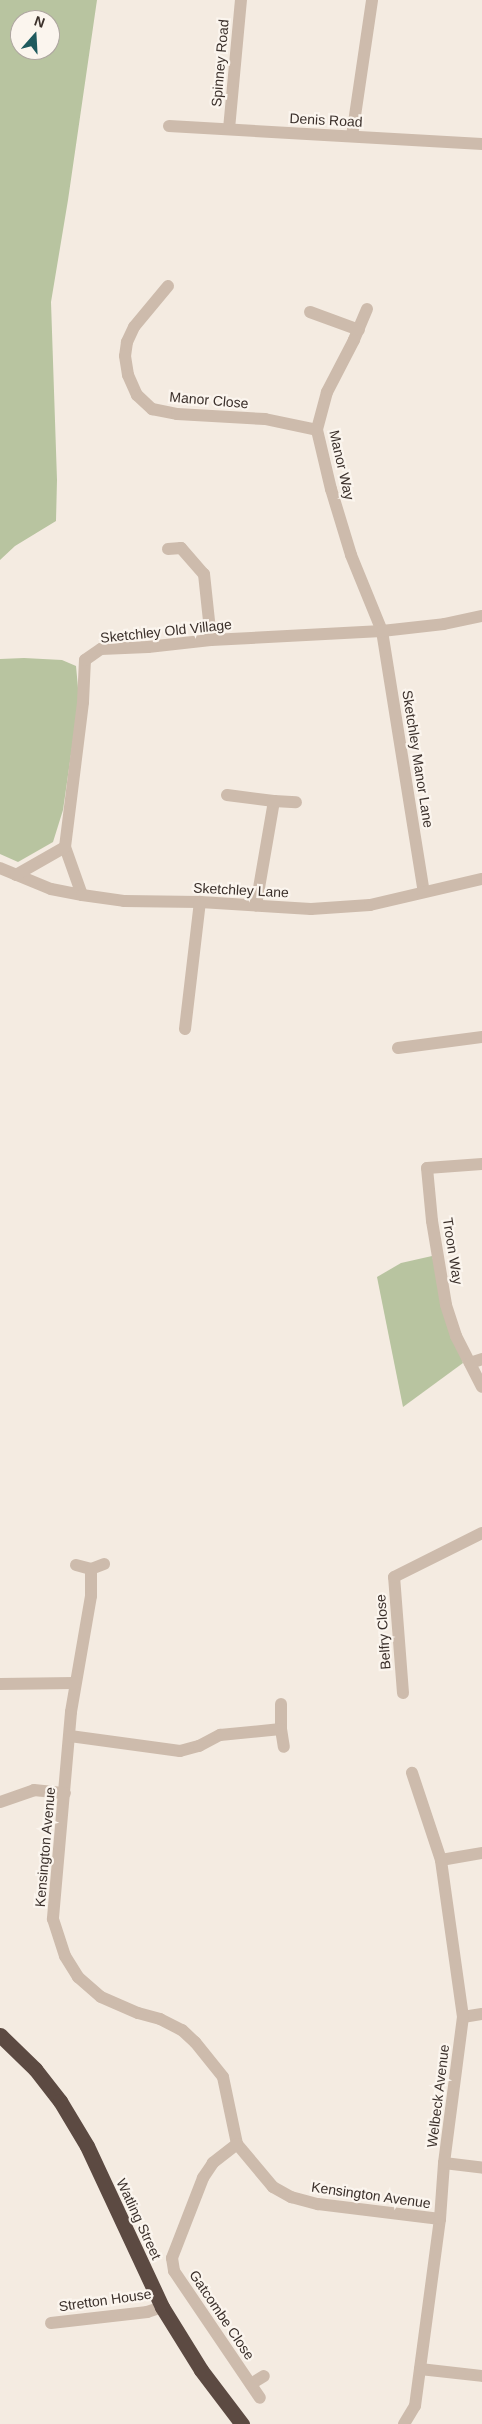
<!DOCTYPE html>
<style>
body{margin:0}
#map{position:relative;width:482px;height:2424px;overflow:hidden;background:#f4ebe1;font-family:Helvetica,sans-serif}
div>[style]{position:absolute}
.green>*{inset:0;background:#b8c4a0}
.minor>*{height:12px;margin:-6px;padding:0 6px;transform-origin:6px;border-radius:6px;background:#cdbbac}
.highway>*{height:15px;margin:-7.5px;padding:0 7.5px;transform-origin:7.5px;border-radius:7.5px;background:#5c4a42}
span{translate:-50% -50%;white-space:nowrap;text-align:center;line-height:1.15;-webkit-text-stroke:4.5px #fbf5ee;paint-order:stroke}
.street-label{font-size:14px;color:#3b302b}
.north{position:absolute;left:10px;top:10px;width:50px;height:50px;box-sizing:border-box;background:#fbf5ee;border:1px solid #aea6a0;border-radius:50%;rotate:19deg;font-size:14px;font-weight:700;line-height:20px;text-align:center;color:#3b302b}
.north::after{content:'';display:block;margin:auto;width:18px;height:22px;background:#1f5a5e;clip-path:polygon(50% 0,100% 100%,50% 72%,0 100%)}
</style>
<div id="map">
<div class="green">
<i style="clip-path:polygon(evenodd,0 0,97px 0,68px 200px,51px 302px,57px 480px,56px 521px,15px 546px,0 560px,0 0,20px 20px,50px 20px,50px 50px,20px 50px,20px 20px)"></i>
<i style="clip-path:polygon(24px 658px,62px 660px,76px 666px,79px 699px,63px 810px,53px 842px,18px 862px,0 854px,0 659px)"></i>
<i style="clip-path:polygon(432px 1256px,463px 1363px,403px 1407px,377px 1277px,401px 1263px)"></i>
</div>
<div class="minor">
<i style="left:169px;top:126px;width:314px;rotate:3.3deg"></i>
<i style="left:229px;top:129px;width:130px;rotate:-84.7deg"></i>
<i style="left:352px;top:136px;width:137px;rotate:-81.6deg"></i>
<i style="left:168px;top:286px;width:53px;rotate:129.7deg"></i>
<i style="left:134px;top:327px;width:17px;rotate:115deg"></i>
<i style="left:127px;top:342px;width:14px;rotate:98deg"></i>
<i style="left:125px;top:356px;width:19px;rotate:81deg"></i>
<i style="left:128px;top:375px;width:22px;rotate:66deg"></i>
<i style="left:137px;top:395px;width:21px;rotate:43deg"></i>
<i style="left:152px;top:409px;width:25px;rotate:11deg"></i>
<i style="left:177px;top:414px;width:88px;rotate:3.3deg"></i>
<i style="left:265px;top:419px;width:53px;rotate:11.9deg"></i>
<i style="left:367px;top:309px;width:34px;rotate:113deg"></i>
<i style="left:354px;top:340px;width:59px;rotate:117.4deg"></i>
<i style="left:327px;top:392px;width:39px;rotate:105deg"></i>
<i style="left:317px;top:430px;width:61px;rotate:76.7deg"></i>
<i style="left:331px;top:489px;width:69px;rotate:73.1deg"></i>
<i style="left:351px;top:555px;width:82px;rotate:67.8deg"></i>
<i style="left:382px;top:631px;width:264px;rotate:80.9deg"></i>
<i style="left:310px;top:312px;width:52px;rotate:20.2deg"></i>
<i style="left:168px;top:549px;width:13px;rotate:-4deg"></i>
<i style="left:181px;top:548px;width:35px;rotate:49deg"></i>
<i style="left:204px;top:574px;width:66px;rotate:83.9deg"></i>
<i style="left:227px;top:795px;width:47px;rotate:7.3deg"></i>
<i style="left:274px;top:801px;width:106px;rotate:99.8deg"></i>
<i style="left:274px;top:801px;width:22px;rotate:3deg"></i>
<i style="left:65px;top:847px;width:51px;rotate:70.5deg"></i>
<i style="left:0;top:868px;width:55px;rotate:22.4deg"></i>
<i style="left:51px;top:889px;width:32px;rotate:11deg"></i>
<i style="left:82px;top:895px;width:42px;rotate:8.1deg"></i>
<i style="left:124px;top:901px;width:76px;rotate:0.8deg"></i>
<i style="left:200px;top:902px;width:111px;rotate:3.6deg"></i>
<i style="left:311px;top:909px;width:59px;rotate:-3.9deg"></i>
<i style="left:370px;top:905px;width:115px;rotate:-13.1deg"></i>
<i style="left:16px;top:875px;width:56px;rotate:-29.7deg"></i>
<i style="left:65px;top:847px;width:146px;rotate:-82.9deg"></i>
<i style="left:83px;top:702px;width:42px;rotate:-87.3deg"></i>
<i style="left:85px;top:660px;width:19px;rotate:-35deg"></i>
<i style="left:101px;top:649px;width:47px;rotate:-2.4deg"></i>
<i style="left:148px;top:647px;width:63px;rotate:-6.3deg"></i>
<i style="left:211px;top:640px;width:171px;rotate:-3deg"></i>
<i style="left:382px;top:631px;width:62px;rotate:-6.4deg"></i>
<i style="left:444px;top:624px;width:39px;rotate:-12deg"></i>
<i style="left:185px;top:1029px;width:128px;rotate:-83.3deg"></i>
<i style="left:398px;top:1048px;width:85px;rotate:-7.5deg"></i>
<i style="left:482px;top:1164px;width:55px;rotate:175.8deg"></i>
<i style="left:427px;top:1168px;width:53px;rotate:84.6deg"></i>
<i style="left:432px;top:1221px;width:85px;rotate:80.5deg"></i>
<i style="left:446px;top:1305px;width:33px;rotate:72deg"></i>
<i style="left:456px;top:1336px;width:57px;rotate:63deg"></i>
<i style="left:470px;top:1363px;width:13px;rotate:-18deg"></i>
<i style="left:76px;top:1565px;width:16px;rotate:15deg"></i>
<i style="left:91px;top:1569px;width:14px;rotate:-21deg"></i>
<i style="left:91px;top:1569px;width:27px;rotate:90deg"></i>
<i style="left:91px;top:1596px;width:118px;rotate:99.8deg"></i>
<i style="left:71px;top:1712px;width:208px;rotate:95deg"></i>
<i style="left:53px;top:1919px;width:39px;rotate:72deg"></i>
<i style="left:65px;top:1956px;width:25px;rotate:58deg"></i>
<i style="left:78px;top:1977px;width:30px;rotate:41deg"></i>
<i style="left:101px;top:1997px;width:40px;rotate:23.4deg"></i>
<i style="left:138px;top:2013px;width:23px;rotate:15deg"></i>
<i style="left:160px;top:2019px;width:25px;rotate:27deg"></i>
<i style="left:182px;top:2030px;width:18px;rotate:43deg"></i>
<i style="left:195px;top:2042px;width:45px;rotate:51.3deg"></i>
<i style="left:223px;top:2077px;width:68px;rotate:78.2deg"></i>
<i style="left:237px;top:2144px;width:56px;rotate:50.1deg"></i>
<i style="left:273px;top:2187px;width:21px;rotate:29deg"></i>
<i style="left:291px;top:2197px;width:28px;rotate:15deg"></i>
<i style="left:318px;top:2204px;width:123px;rotate:7deg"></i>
<i style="left:0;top:1684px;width:75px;rotate:-0.8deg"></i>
<i style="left:403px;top:1693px;width:116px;rotate:-94.4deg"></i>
<i style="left:394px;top:1577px;width:98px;rotate:-26.6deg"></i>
<i style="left:281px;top:1704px;width:25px;rotate:90deg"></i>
<i style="left:281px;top:1729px;width:18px;rotate:81deg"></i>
<i style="left:70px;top:1736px;width:111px;rotate:7.8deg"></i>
<i style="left:180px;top:1751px;width:20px;rotate:-15deg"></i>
<i style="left:199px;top:1746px;width:24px;rotate:-28deg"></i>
<i style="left:220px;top:1735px;width:61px;rotate:-5.6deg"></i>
<i style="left:0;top:1802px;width:36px;rotate:-19deg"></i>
<i style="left:34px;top:1790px;width:31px;rotate:6deg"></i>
<i style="left:441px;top:1860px;width:42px;rotate:-9.7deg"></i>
<i style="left:463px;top:2017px;width:19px;rotate:-9deg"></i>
<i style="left:237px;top:2144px;width:31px;rotate:142deg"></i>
<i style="left:213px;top:2163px;width:18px;rotate:124deg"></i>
<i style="left:203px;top:2178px;width:86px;rotate:111.2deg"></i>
<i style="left:172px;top:2258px;width:13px;rotate:81deg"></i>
<i style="left:174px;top:2271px;width:153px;rotate:55.9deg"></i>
<i style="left:444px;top:2163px;width:38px;rotate:7deg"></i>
<i style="left:51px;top:2323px;width:97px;rotate:-6.5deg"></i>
<i style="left:147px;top:2312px;width:16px;rotate:-18deg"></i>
<i style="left:420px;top:2369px;width:62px;rotate:6.4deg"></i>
<i style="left:251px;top:2384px;width:15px;rotate:-32deg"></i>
<i style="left:404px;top:2424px;width:21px;rotate:-59deg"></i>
<i style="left:415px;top:2406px;width:189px;rotate:-82.4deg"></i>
<i style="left:440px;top:2219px;width:56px;rotate:-85.9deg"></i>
<i style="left:444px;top:2163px;width:147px;rotate:-82.6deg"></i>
<i style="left:463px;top:2017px;width:159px;rotate:-98deg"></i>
<i style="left:441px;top:1860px;width:92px;rotate:-108.4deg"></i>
</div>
<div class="highway">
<i style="left:0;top:2035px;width:49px;rotate:44.2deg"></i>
<i style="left:35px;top:2069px;width:41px;rotate:52deg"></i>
<i style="left:60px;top:2101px;width:52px;rotate:59deg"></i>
<i style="left:87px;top:2146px;width:178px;rotate:65deg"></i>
<i style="left:162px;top:2307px;width:74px;rotate:58.2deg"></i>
<i style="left:201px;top:2370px;width:68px;rotate:52.8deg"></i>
</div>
<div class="street-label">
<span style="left:220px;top:63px;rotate:-85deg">Spinney Road</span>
<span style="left:326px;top:120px;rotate:3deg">Denis Road</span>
<span style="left:209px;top:400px;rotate:5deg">Manor Close</span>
<span style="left:342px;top:465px;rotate:77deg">Manor Way</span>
<span style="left:166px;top:631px;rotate:-6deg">Sketchley Old Village</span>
<span style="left:418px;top:759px;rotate:81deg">Sketchley Manor Lane</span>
<span style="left:241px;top:890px;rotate:3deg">Sketchley Lane</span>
<span style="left:453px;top:1251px;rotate:81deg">Troon Way</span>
<span style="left:383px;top:1632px;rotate:-94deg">Belfry Close</span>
<span style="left:45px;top:1847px;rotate:-85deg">Kensington Avenue</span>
<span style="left:438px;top:2096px;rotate:-83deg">Welbeck Avenue</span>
<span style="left:371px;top:2195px;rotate:8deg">Kensington Avenue</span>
<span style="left:139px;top:2219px;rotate:65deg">Watling Street</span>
<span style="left:105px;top:2300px;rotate:-8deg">Stretton House</span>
<span style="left:222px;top:2315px;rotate:56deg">Gatcombe Close</span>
</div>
<div class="north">N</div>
</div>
